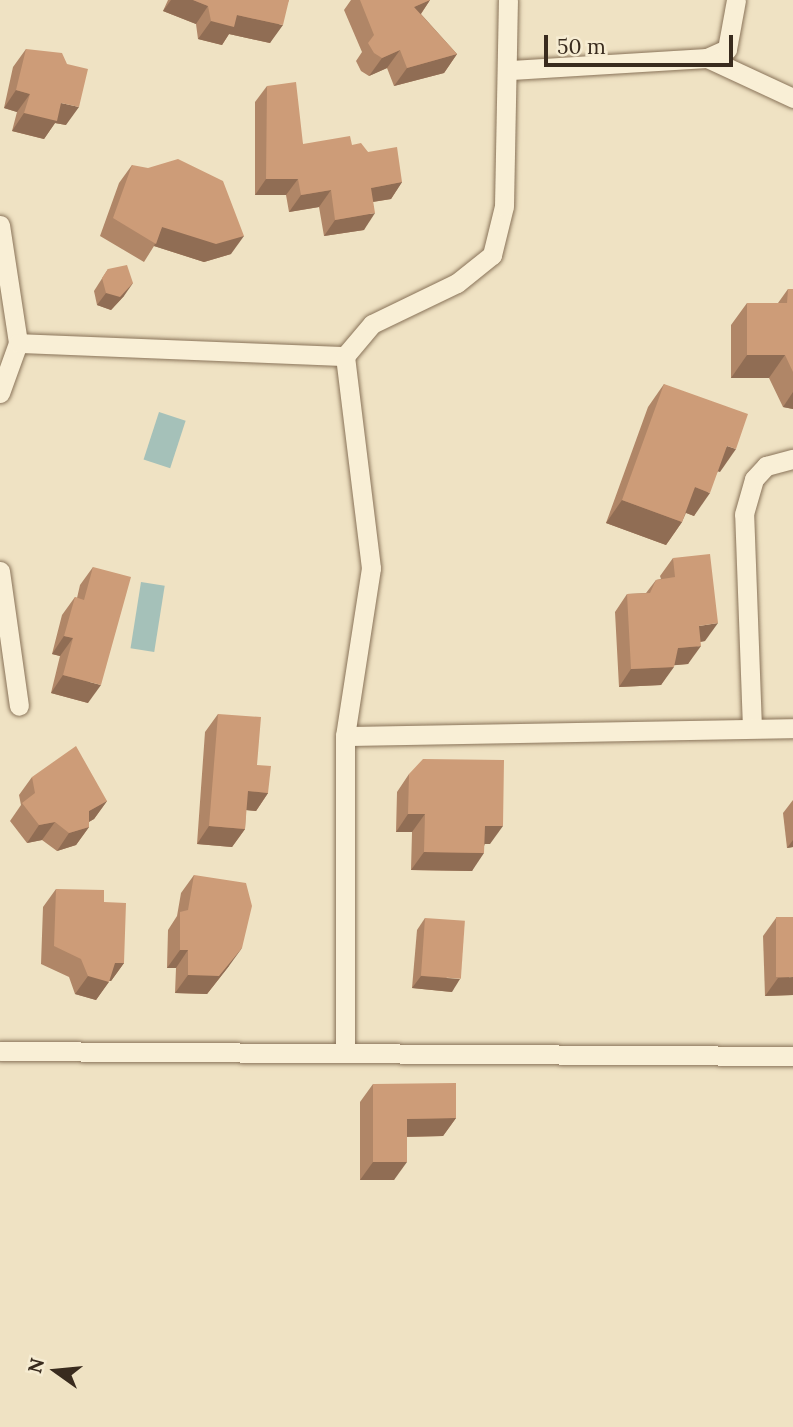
<!DOCTYPE html>
<style>
body{margin:0}
#map{position:relative;width:793px;height:1427px;overflow:hidden;background:#efe2c3;font-family:Lora,serif}
div>[style]{position:absolute}
.water>*{inset:0;background:#a5c1b9;transform-origin:0 0}
.roads{filter:drop-shadow(0 0 2px #897359) drop-shadow(0 0 2px #897359)}
.street>*{height:19px;margin:-9.5px;padding:0 9.5px;transform-origin:9.5px;border-radius:9.5px;background:#f9efd6}
.wall>*{inset:0;background:#b08667}
.shaded-wall>*{inset:0;background:#906d54}
.building>*{inset:0;background:#cd9c78;transform-origin:0 0}
span{translate:-50% -50%;white-space:nowrap;text-align:center;line-height:1.15;-webkit-text-stroke:5px #f6ecd2;paint-order:stroke}
.north{position:absolute;left:21px;top:1336px;width:70px;height:70px;-webkit-text-stroke:5px #f6ecd2;paint-order:stroke;rotate:285deg;font-size:19px;font-weight:700;line-height:28px;text-align:center;color:#392b1e}
.north::after{content:'';display:block;margin:auto;width:24px;height:32px;background:#392b1e;clip-path:polygon(50% 0,100% 100%,50% 72%,0 100%)}
.scale{position:absolute;left:544px;top:35px;width:189px;height:32px;box-sizing:border-box;border:4px solid #392b1e;border-top:0;padding-left:9px;font-size:21px;line-height:24px;white-space:nowrap;color:#392b1e;-webkit-text-stroke:5px #f6ecd2;paint-order:stroke}
</style>
<div id="map">
<div class="water">
<i style="left:159px;top:412px;width:28px;height:50px;rotate:18deg"></i>
<i style="left:141px;top:582px;width:24px;height:67px;rotate:9deg"></i>
</div>
<div class="roads">
<div class="street">
<i style="left:707px;top:58px;width:95px;rotate:24.9deg"></i>
<i style="left:511px;top:70px;width:196px;rotate:-3.5deg"></i>
<i style="left:707px;top:58px;width:22px;rotate:-24deg"></i>
<i style="left:727px;top:49px;width:50px;rotate:-79.6deg"></i>
<i style="left:0;top:225px;width:119px;rotate:81.3deg"></i>
<i style="left:18px;top:343px;width:53px;rotate:109.8deg"></i>
<i style="left:18px;top:343px;width:327px;rotate:2.3deg"></i>
<i style="left:0;top:571px;width:136px;rotate:82deg"></i>
<i style="left:752px;top:728px;width:214px;rotate:-92.1deg"></i>
<i style="left:744px;top:514px;width:36px;rotate:-74deg"></i>
<i style="left:754px;top:479px;width:18px;rotate:-47deg"></i>
<i style="left:766px;top:466px;width:28px;rotate:-15deg"></i>
<i style="left:345px;top:736px;width:448px;rotate:-1deg"></i>
<i style="left:345px;top:1049px;width:313px;rotate:-90deg"></i>
<i style="left:345px;top:736px;width:170px;rotate:-81.2deg"></i>
<i style="left:371px;top:568px;width:214px;rotate:-97deg"></i>
<i style="left:345px;top:356px;width:42px;rotate:-49.8deg"></i>
<i style="left:372px;top:324px;width:94px;rotate:-25.8deg"></i>
<i style="left:457px;top:283px;width:45px;rotate:-38.7deg"></i>
<i style="left:492px;top:255px;width:50px;rotate:-76.2deg"></i>
<i style="left:504px;top:206px;width:206px;rotate:-88.9deg"></i>
<i style="left:0;top:1051px;width:793px;rotate:0.36deg"></i>
</div>
</div>
<div class="wall">
<i style="clip-path:polygon(168px 0,289px 0,270px 43px,229px 34px,222px 45px,198px 39px,196px 24px,163px 11px)"></i>
<i style="clip-path:polygon(351px 0,430px 0,421px 14px,457px 54px,444px 73px,394px 86px,387px 68px,369px 76px,361px 71px,356px 61px,362px 52px,344px 10px)"></i>
<i style="clip-path:polygon(26px 49px,66px 125px,55px 123px,44px 139px,12px 131px,17px 112px,4px 108px,13px 67px)"></i>
<i style="clip-path:polygon(267px 86px,303px 144px,352px 145px,368px 152px,402px 182px,391px 199px,373px 202px,364px 230px,324px 236px,319px 207px,289px 212px,286px 195px,255px 195px,255px 102px)"></i>
<i style="clip-path:polygon(132px 165px,231px 254px,204px 262px,154px 246px,144px 262px,100px 236px,119px 183px)"></i>
<i style="clip-path:polygon(108px 269px,124px 296px,111px 310px,97px 305px,94px 291px)"></i>
<i style="clip-path:polygon(788px 289px,793px 289px,793px 409px,783px 407px,769px 378px,731px 378px,731px 325px,747px 303px,778px 303px)"></i>
<i style="clip-path:polygon(664px 384px,720px 472px,718px 471px,694px 516px,686px 513px,682px 522px,666px 545px,606px 523px,648px 407px)"></i>
<i style="clip-path:polygon(673px 558px,705px 641px,700px 642px,688px 664px,674px 665px,661px 685px,619px 687px,615px 612px,627px 594px,646px 593px,656px 580px,661px 579px,660px 576px)"></i>
<i style="clip-path:polygon(93px 567px,88px 703px,51px 693px,60px 656px,52px 654px,62px 615px,75px 597px,77px 598px,80px 585px)"></i>
<i style="clip-path:polygon(218px 714px,257px 765px,268px 793px,256px 811px,246px 810px,245px 829px,232px 847px,197px 844px,205px 732px)"></i>
<i style="clip-path:polygon(409px 774px,490px 844px,485px 844px,472px 871px,411px 870px,412px 832px,396px 832px,397px 792px)"></i>
<i style="clip-path:polygon(32px 777px,107px 801px,94px 819px,89px 822px,89px 827px,76px 845px,57px 851px,42px 840px,27px 843px,10px 821px,21px 805px,19px 795px)"></i>
<i style="clip-path:polygon(793px 800px,793px 847px,787px 848px,783px 813px)"></i>
<i style="clip-path:polygon(194px 875px,229px 966px,207px 994px,175px 993px,176px 968px,167px 968px,168px 930px,177px 916px,181px 893px)"></i>
<i style="clip-path:polygon(56px 889px,104px 902px,124px 963px,111px 981px,109px 981px,96px 1000px,75px 994px,69px 977px,41px 964px,43px 907px)"></i>
<i style="clip-path:polygon(425px 918px,452px 992px,412px 988px,417px 930px)"></i>
<i style="clip-path:polygon(776px 918px,793px 995px,765px 996px,763px 936px)"></i>
<i style="clip-path:polygon(373px 1084px,456px 1118px,443px 1136px,407px 1137px,394px 1180px,360px 1180px,360px 1102px)"></i>
</div>
<div class="shaded-wall">
<i style="clip-path:polygon(171px 0,193px 0,208px 6px,196px 24px,163px 11px)"></i>
<i style="clip-path:polygon(430px 0,418px 18px,414px 7px)"></i>
<i style="clip-path:polygon(237px 15px,283px 25px,270px 43px,229px 34px,222px 45px,198px 39px,211px 21px)"></i>
<i style="clip-path:polygon(400px 50px,387px 68px,369px 76px,382px 58px)"></i>
<i style="clip-path:polygon(457px 54px,444px 73px,394px 86px,407px 68px)"></i>
<i style="clip-path:polygon(16px 90px,30px 94px,17px 112px,4px 108px)"></i>
<i style="clip-path:polygon(61px 103px,79px 107px,66px 125px,55px 123px,44px 139px,12px 131px,24px 113px)"></i>
<i style="clip-path:polygon(266px 179px,298px 179px,286px 195px,255px 195px)"></i>
<i style="clip-path:polygon(402px 182px,391px 199px,359px 204px,371px 188px)"></i>
<i style="clip-path:polygon(331px 190px,319px 207px,289px 212px,301px 195px)"></i>
<i style="clip-path:polygon(375px 213px,364px 230px,324px 236px,335px 220px)"></i>
<i style="clip-path:polygon(162px 227px,244px 236px,231px 254px,204px 262px,154px 246px)"></i>
<i style="clip-path:polygon(133px 283px,124px 296px,111px 310px,97px 305px,106px 293px)"></i>
<i style="clip-path:polygon(747px 355px,785px 355px,769px 378px,731px 378px)"></i>
<i style="clip-path:polygon(793px 392px,793px 409px,783px 407px)"></i>
<i style="clip-path:polygon(727px 446px,736px 449px,720px 472px,711px 469px)"></i>
<i style="clip-path:polygon(695px 487px,710px 493px,694px 516px,679px 510px)"></i>
<i style="clip-path:polygon(622px 500px,682px 522px,666px 545px,606px 523px)"></i>
<i style="clip-path:polygon(718px 623px,705px 641px,686px 644px,699px 626px)"></i>
<i style="clip-path:polygon(64px 636px,73px 638px,60px 656px,52px 654px)"></i>
<i style="clip-path:polygon(701px 646px,688px 664px,666px 666px,678px 648px)"></i>
<i style="clip-path:polygon(674px 667px,661px 685px,619px 687px,631px 669px)"></i>
<i style="clip-path:polygon(63px 675px,101px 685px,88px 703px,51px 693px)"></i>
<i style="clip-path:polygon(248px 791px,268px 793px,256px 811px,235px 809px)"></i>
<i style="clip-path:polygon(107px 801px,94px 819px,76px 829px,89px 811px)"></i>
<i style="clip-path:polygon(408px 814px,425px 814px,412px 832px,396px 832px)"></i>
<i style="clip-path:polygon(55px 822px,42px 840px,27px 843px,39px 825px)"></i>
<i style="clip-path:polygon(209px 826px,245px 829px,232px 847px,197px 844px)"></i>
<i style="clip-path:polygon(485px 826px,503px 826px,490px 844px,472px 844px)"></i>
<i style="clip-path:polygon(89px 827px,76px 845px,57px 851px,69px 833px)"></i>
<i style="clip-path:polygon(793px 840px,793px 847px,787px 848px)"></i>
<i style="clip-path:polygon(424px 852px,484px 853px,472px 871px,411px 870px)"></i>
<i style="clip-path:polygon(242px 948px,229px 966px,207px 994px,175px 993px,188px 975px)"></i>
<i style="clip-path:polygon(180px 950px,188px 950px,176px 968px,167px 968px)"></i>
<i style="clip-path:polygon(115px 963px,124px 963px,111px 981px,107px 981px,109px 982px,96px 1000px,75px 994px,88px 976px)"></i>
<i style="clip-path:polygon(421px 976px,460px 979px,452px 992px,412px 988px)"></i>
<i style="clip-path:polygon(793px 977px,793px 995px,765px 996px,778px 978px)"></i>
<i style="clip-path:polygon(456px 1118px,443px 1136px,395px 1137px,407px 1119px)"></i>
<i style="clip-path:polygon(373px 1162px,407px 1162px,394px 1180px,360px 1180px)"></i>
</div>
<div class="building">
<i style="clip-path:polygon(193px 0,289px 0,283px 25px,237px 15px,234px 27px,211px 21px,208px 6px)"></i>
<i style="clip-path:polygon(360px 0,430px 0,414px 7px,457px 54px,407px 68px,400px 50px,382px 58px,374px 53px,368px 43px,374px 35px)"></i>
<i style="clip-path:polygon(26px 49px,62px 53px,67px 64px,88px 69px,79px 107px,61px 103px,57px 121px,24px 113px,30px 94px,16px 90px)"></i>
<i style="clip-path:polygon(296px 82px,303px 144px,350px 136px,352px 145px,361px 143px,368px 152px,397px 147px,402px 182px,371px 188px,375px 213px,335px 220px,331px 190px,301px 195px,298px 179px,266px 179px,267px 86px)"></i>
<i style="clip-path:polygon(178px 159px,223px 181px,244px 236px,216px 244px,162px 227px,156px 244px,113px 218px,132px 165px,148px 168px)"></i>
<i style="clip-path:polygon(127px 265px,133px 283px,120px 297px,106px 293px,102px 278px,108px 269px)"></i>
<i style="clip-path:polygon(788px 289px,793px 289px,793px 372px,785px 355px,747px 355px,747px 303px,787px 303px)"></i>
<i style="clip-path:polygon(664px 384px,748px 414px,736px 449px,727px 446px,710px 493px,695px 487px,682px 522px,622px 500px)"></i>
<i style="clip-path:polygon(710px 554px,718px 623px,699px 626px,701px 646px,678px 648px,674px 667px,631px 669px,627px 594px,650px 593px,656px 580px,675px 577px,673px 558px)"></i>
<i style="clip-path:polygon(93px 567px,131px 577px,101px 685px,63px 675px,73px 638px,64px 636px,75px 597px,84px 600px)"></i>
<i style="clip-path:polygon(218px 714px,261px 717px,257px 765px,271px 766px,268px 793px,248px 791px,245px 829px,209px 826px)"></i>
<i style="clip-path:polygon(76px 746px,107px 801px,89px 811px,89px 827px,69px 833px,55px 822px,39px 825px,22px 803px,35px 793px,32px 777px)"></i>
<i style="clip-path:polygon(423px 759px,504px 760px,503px 826px,485px 826px,484px 853px,424px 852px,425px 814px,408px 814px,409px 774px)"></i>
<i style="clip-path:polygon(194px 875px,246px 883px,252px 906px,242px 948px,219px 976px,188px 975px,188px 950px,180px 950px,180px 912px,188px 910px)"></i>
<i style="clip-path:polygon(56px 889px,104px 890px,104px 902px,126px 903px,124px 963px,115px 963px,109px 982px,88px 976px,81px 959px,54px 946px)"></i>
<i style="left:793px;top:917px;width:60px;height:17px;rotate:90deg"></i>
<i style="left:425px;top:918px;width:40px;height:58px;rotate:4deg"></i>
<i style="clip-path:polygon(456px 1083px,456px 1118px,407px 1119px,407px 1162px,373px 1162px,373px 1084px)"></i>
</div>
<div class="north">N</div>
<div class="scale">50 m</div>
</div>
